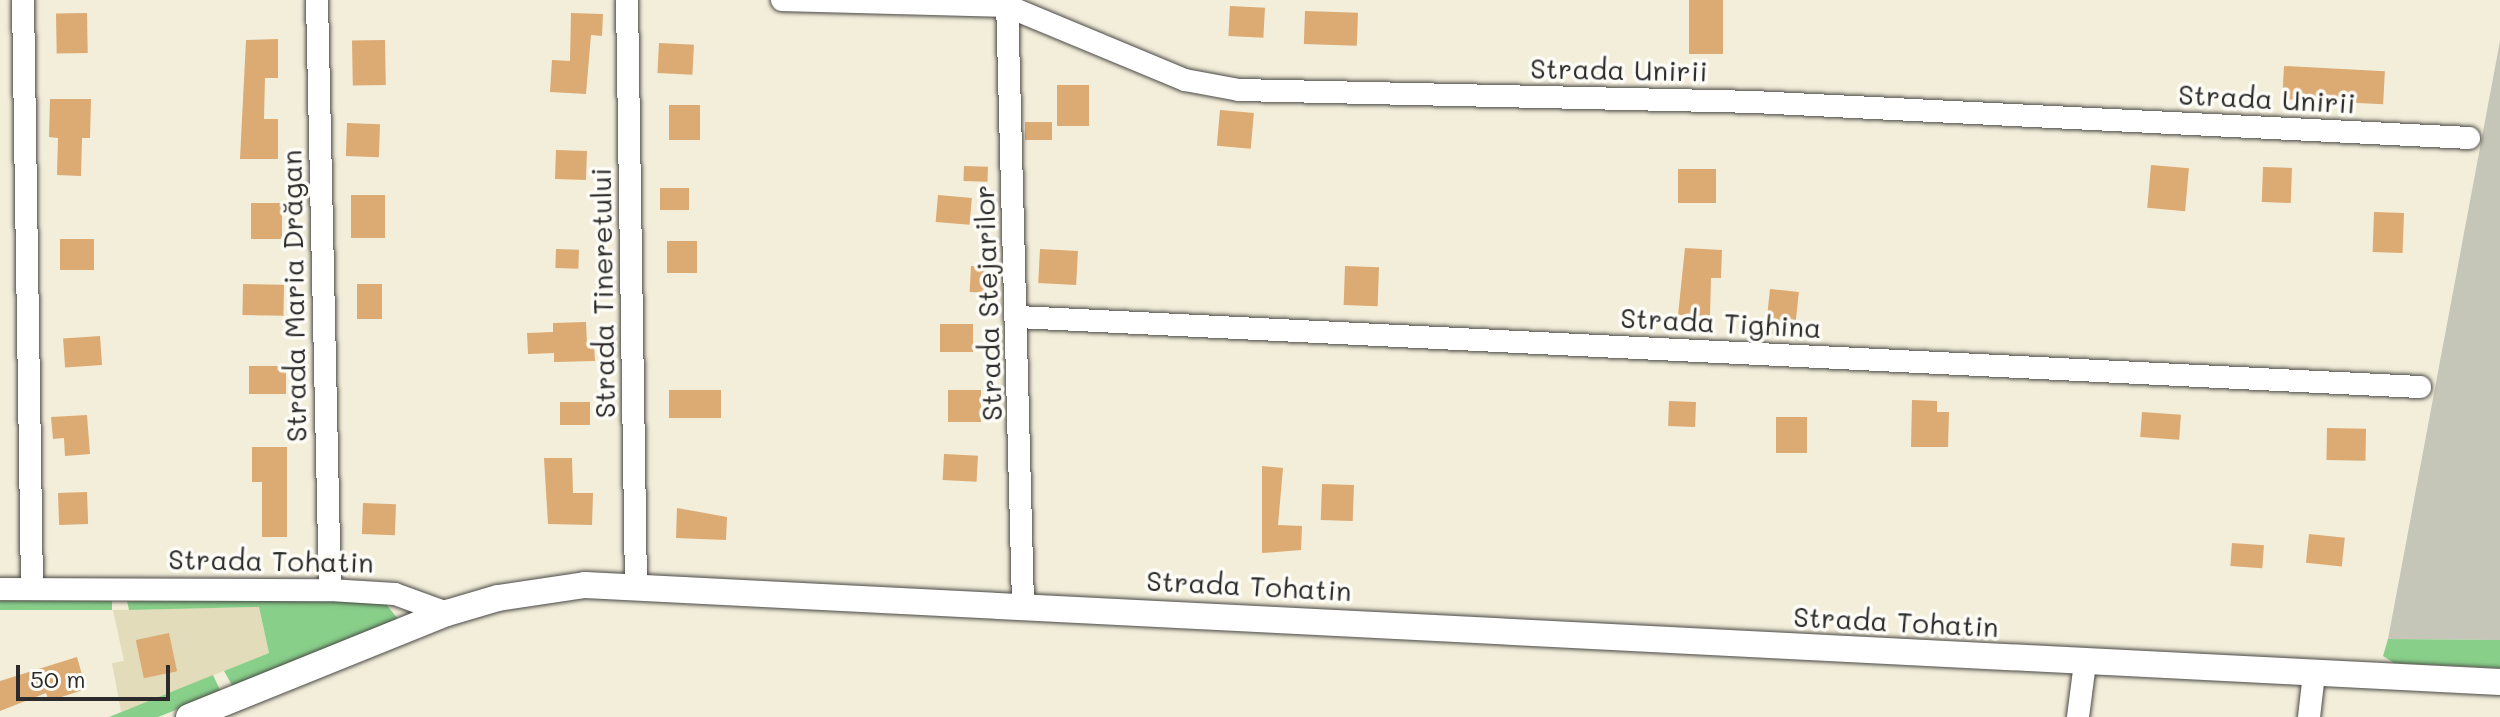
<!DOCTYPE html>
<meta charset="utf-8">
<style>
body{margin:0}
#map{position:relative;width:2500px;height:717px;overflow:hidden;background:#f3eeda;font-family:Mali,sans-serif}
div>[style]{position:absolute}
.built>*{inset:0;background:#e2dcba}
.industrial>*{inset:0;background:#c5c5b8}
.green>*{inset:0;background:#88cf8a;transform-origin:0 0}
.building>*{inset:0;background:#dcaa73;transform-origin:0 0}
.roads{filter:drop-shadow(0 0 2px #494845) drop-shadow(0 0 2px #494845)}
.minor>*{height:22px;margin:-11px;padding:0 11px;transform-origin:11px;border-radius:11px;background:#fff}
.tertiary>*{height:26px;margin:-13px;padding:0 13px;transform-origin:13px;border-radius:13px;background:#fff}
span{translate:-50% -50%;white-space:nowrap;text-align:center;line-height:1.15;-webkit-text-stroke:7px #fdfcf7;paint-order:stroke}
.street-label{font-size:28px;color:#2b2b2b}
.scale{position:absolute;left:16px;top:665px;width:154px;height:36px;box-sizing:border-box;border:4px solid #2b2b2b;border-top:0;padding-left:10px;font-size:24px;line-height:28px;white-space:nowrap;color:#2b2b2b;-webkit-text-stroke:6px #fdfcf7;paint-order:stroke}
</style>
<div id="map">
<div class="built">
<i style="clip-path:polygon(259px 607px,269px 653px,121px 712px,112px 663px,124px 661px,113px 610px)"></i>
</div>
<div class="industrial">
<i style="clip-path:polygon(2500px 41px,2500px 640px,2388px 639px)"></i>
</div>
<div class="green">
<i style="clip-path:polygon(329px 599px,386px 604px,398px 619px,233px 687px,224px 671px,269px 653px,259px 607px,129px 610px,127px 601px)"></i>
<i style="left:0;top:601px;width:112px;height:9px"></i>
<i style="clip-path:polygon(2388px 639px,2500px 640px,2500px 668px,2394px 663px,2383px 656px)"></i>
<i style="clip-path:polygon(213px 675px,221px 692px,158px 717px,109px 717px)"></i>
</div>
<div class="building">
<i style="left:1689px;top:0;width:34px;height:54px"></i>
<i style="left:1230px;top:6px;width:35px;height:30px;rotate:3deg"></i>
<i style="left:1305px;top:11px;width:53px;height:33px;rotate:2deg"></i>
<i style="left:87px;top:13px;width:40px;height:31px;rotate:89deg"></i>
<i style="clip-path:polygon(571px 13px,603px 14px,602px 36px,591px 35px,586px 94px,550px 92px,552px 60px,570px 61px)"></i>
<i style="clip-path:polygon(278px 39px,278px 78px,265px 78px,264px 119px,278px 119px,278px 159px,240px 159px,246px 40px)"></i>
<i style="left:385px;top:40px;width:45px;height:33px;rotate:89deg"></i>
<i style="left:659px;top:43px;width:35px;height:30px;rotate:3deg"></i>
<i style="left:2284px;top:66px;width:101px;height:33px;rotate:3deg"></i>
<i style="left:1089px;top:85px;width:41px;height:32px;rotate:90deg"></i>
<i style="clip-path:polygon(50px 99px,91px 99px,90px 138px,82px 138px,81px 176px,57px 175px,58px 138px,49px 137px)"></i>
<i style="left:669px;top:105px;width:31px;height:35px"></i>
<i style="left:1220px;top:110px;width:34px;height:36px;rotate:5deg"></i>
<i style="left:1052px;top:122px;width:18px;height:27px;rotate:90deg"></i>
<i style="left:347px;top:123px;width:33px;height:33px;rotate:2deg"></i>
<i style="left:556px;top:150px;width:31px;height:29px;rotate:2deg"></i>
<i style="left:2151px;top:165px;width:38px;height:43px;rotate:5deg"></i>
<i style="left:964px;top:166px;width:24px;height:15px;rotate:2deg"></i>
<i style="left:2263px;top:167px;width:29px;height:35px;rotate:2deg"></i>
<i style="left:1678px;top:169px;width:38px;height:34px"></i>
<i style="left:660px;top:188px;width:29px;height:22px"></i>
<i style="left:351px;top:195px;width:34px;height:43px"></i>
<i style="left:938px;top:195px;width:34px;height:27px;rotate:5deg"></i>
<i style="left:251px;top:203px;width:31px;height:36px"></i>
<i style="left:2374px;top:212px;width:30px;height:40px;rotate:2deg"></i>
<i style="left:60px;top:239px;width:34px;height:31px"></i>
<i style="left:667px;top:241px;width:30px;height:32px"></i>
<i style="clip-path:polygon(1685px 248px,1722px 250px,1721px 278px,1711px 278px,1710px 316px,1678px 315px)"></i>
<i style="left:556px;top:249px;width:23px;height:19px;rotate:2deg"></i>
<i style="left:1040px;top:249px;width:38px;height:34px;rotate:3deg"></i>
<i style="left:971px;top:266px;width:21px;height:26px;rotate:3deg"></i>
<i style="left:1345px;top:266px;width:34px;height:39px;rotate:2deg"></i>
<i style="left:243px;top:284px;width:41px;height:31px;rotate:1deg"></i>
<i style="left:357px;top:284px;width:25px;height:35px"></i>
<i style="left:1770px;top:289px;width:29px;height:45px;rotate:6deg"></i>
<i style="clip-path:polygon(586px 322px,587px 344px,594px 344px,595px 361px,554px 362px,554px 353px,528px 354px,527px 333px,553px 332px,553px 323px)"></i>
<i style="left:940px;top:324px;width:33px;height:28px"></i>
<i style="left:100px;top:336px;width:29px;height:37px;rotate:86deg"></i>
<i style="left:249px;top:366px;width:37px;height:28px"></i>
<i style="left:721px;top:390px;width:28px;height:52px;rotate:90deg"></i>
<i style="left:948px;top:390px;width:33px;height:32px"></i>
<i style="clip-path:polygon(1912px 400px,1937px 401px,1937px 412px,1949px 412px,1948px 447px,1911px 447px)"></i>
<i style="left:1669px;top:401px;width:27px;height:25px;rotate:2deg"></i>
<i style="left:560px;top:402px;width:30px;height:23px"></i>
<i style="left:2142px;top:412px;width:39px;height:25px;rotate:4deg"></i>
<i style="clip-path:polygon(87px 415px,90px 454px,65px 456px,64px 438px,53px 439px,51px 417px)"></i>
<i style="left:1776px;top:417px;width:31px;height:36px"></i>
<i style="left:2327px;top:428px;width:39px;height:32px;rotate:1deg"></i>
<i style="clip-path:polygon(252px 447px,287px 447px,287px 537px,262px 537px,262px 482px,252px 482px)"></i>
<i style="left:944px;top:454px;width:34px;height:26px;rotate:3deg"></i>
<i style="clip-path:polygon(544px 458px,572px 458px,573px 493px,593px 493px,592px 525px,548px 524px)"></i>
<i style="clip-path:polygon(1262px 466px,1283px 468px,1278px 525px,1302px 526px,1301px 550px,1262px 553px)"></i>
<i style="left:1322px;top:484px;width:32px;height:36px;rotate:2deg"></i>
<i style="left:87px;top:492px;width:32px;height:29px;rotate:88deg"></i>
<i style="left:363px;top:503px;width:33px;height:31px;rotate:2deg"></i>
<i style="clip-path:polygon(677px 508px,727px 517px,726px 540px,676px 538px)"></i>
<i style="left:2309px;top:534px;width:36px;height:29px;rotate:6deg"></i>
<i style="left:2232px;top:543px;width:32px;height:23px;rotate:4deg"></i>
<i style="left:169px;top:633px;width:39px;height:34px;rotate:78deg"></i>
<i style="clip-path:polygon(77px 657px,86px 689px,49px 701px,46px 693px,0 711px,0 681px)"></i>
</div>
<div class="roads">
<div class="minor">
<i style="left:23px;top:0;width:589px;rotate:89.12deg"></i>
<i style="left:317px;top:0;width:590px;rotate:88.74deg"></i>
<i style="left:627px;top:0;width:586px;rotate:89.12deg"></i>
<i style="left:782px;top:0;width:225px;rotate:1.5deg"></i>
<i style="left:1007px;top:6px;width:193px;rotate:22.6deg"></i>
<i style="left:1185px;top:80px;width:55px;rotate:10.5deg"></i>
<i style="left:1239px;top:90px;width:515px;rotate:1.33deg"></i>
<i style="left:1754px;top:102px;width:716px;rotate:2.88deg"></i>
<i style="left:1007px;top:0;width:604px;rotate:88.48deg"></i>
<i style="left:1018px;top:317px;width:1404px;rotate:2.86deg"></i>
<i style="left:0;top:589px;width:330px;rotate:0.2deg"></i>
<i style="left:330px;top:590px;width:65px;rotate:3.5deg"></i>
<i style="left:395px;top:594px;width:55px;rotate:20.1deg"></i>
<i style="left:2078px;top:717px;width:54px;rotate:-82.6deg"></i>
<i style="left:2309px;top:717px;width:43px;rotate:-83.4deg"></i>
</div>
<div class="tertiary">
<i style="left:189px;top:717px;width:278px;rotate:-22deg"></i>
<i style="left:447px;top:613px;width:53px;rotate:-16.4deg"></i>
<i style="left:498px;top:598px;width:88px;rotate:-8.5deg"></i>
<i style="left:585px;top:585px;width:1917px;rotate:2.9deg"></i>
</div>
</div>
<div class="street-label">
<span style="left:1619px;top:69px;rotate:1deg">Strada Unirii</span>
<span style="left:2267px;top:98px;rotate:3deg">Strada Unirii</span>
<span style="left:602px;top:293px;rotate:-91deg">Strada Tineretului</span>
<span style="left:293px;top:296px;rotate:-91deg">Strada Maria Drăgan</span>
<span style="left:987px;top:303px;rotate:-92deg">Strada Stejarilor</span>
<span style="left:1721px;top:322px;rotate:3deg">Strada Tighina</span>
<span style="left:271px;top:560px;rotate:1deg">Strada Tohatin</span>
<span style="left:1249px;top:585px;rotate:3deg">Strada Tohatin</span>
<span style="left:1896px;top:621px;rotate:3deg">Strada Tohatin</span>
</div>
<div class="scale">50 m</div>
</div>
